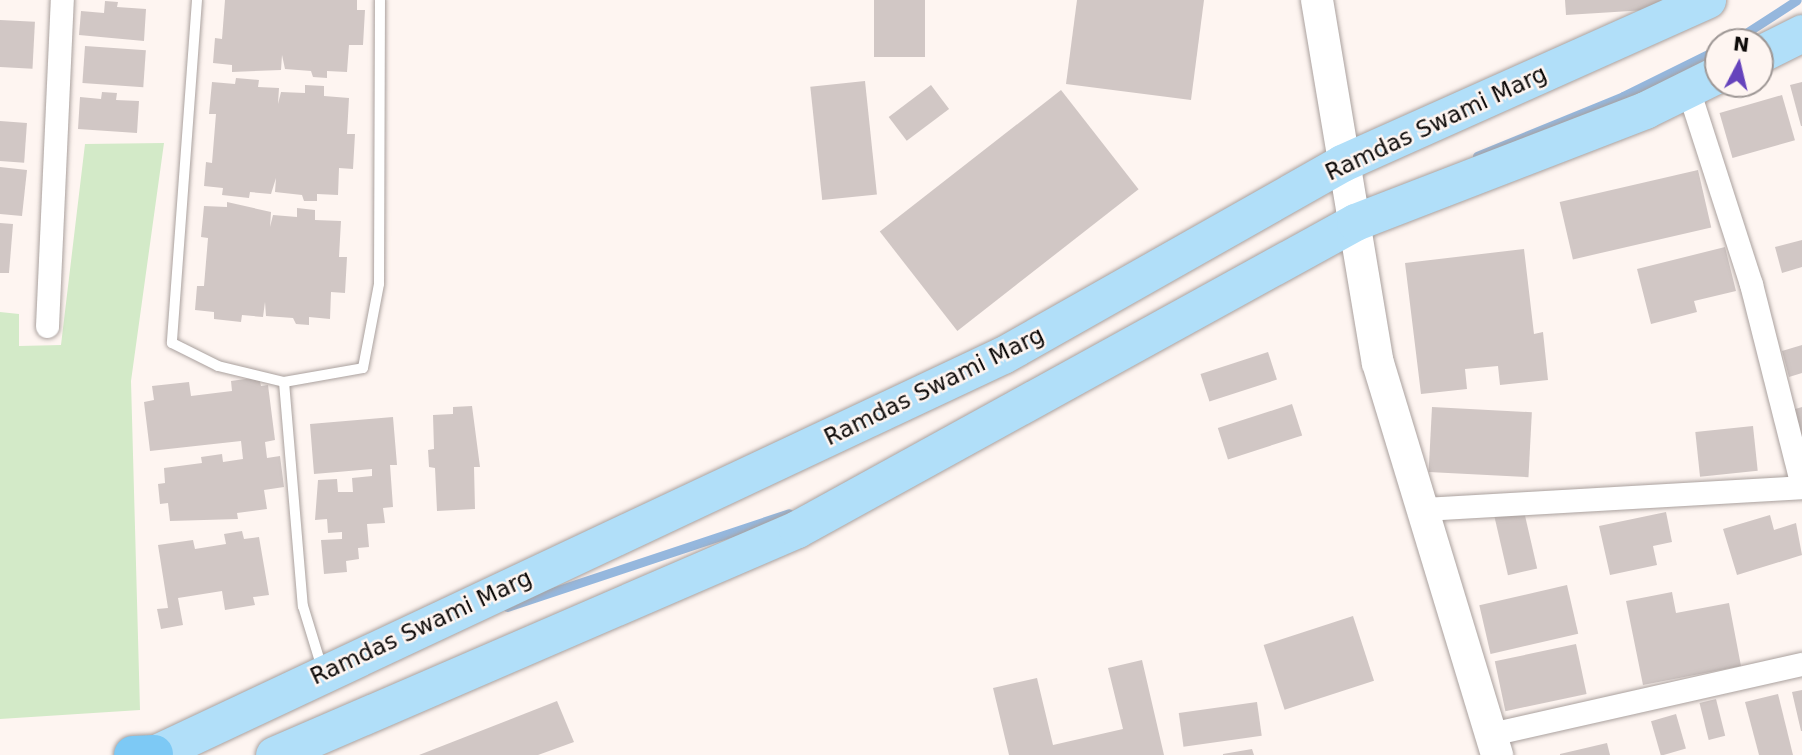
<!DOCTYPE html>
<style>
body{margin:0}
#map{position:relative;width:1802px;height:755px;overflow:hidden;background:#fef5f1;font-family:"DejaVu Sans",sans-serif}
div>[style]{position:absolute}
.green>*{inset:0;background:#d3eac8}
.stream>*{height:9px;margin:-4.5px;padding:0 4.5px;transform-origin:4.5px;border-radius:4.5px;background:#95b7dd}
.building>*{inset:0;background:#d1c7c5;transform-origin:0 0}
.roads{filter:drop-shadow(0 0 2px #aaa19e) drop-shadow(0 0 2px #aaa19e)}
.lane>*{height:10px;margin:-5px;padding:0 5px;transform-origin:5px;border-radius:5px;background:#fff}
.street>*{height:23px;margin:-11.5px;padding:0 11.5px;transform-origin:11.5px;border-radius:11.5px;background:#fff}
.secondary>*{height:32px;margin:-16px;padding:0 16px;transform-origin:16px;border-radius:16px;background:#fff}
.primary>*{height:37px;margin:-18.5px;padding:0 18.5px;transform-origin:18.5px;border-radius:18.5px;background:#b1dff9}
.highway>*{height:38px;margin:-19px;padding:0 19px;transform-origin:19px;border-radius:19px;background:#7dc9f5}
span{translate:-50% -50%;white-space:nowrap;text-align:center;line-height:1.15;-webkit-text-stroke:5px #fef5f1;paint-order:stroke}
.street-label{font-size:23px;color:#0e0b0a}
.north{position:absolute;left:1704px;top:28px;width:70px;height:70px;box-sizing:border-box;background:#fef5f1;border:2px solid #9e9795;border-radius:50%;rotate:7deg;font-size:19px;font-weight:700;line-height:28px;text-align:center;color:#0e0b0a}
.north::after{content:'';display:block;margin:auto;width:24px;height:32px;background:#6543bc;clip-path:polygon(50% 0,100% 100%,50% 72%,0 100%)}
</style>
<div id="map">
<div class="green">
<i style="clip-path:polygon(164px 143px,131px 381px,140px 710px,0 719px,0 312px,19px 314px,19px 346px,61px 345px,85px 144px)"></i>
</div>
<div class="stream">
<i style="left:1732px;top:42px;width:77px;rotate:-32.9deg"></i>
<i style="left:1477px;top:156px;width:158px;rotate:-22.3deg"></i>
<i style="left:1623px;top:96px;width:106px;rotate:-26.3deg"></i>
<i style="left:507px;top:607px;width:297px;rotate:-18.4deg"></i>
</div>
<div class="building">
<i style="clip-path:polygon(225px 0,357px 0,357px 10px,365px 10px,363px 45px,349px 45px,347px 72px,327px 71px,327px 78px,313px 77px,311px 71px,285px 69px,282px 55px,281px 70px,232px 72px,232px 65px,213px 63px,215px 38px,222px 39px)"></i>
<i style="left:874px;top:0;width:51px;height:57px"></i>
<i style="clip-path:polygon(1077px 0,1204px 0,1191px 100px,1066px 84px)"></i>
<i style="clip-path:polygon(1565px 0,1662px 0,1663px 9px,1566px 15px)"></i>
<i style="clip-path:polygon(105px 1px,118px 2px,117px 7px,146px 9px,144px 41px,79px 35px,81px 11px,104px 13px)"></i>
<i style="left:0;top:20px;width:35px;height:47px;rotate:3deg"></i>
<i style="left:85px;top:46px;width:61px;height:37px;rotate:4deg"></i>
<i style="clip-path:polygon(236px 78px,259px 80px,258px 87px,279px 88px,278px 104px,281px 92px,305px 93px,305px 85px,324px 86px,324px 96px,349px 98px,347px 134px,355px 134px,353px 169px,339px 168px,338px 195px,317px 194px,317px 201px,304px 201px,302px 195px,275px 192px,276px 178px,271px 194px,250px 192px,249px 198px,222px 195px,223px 188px,204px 186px,206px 162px,212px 163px,216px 114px,209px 114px,212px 82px,235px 84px)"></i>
<i style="left:865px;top:81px;width:114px;height:55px;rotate:84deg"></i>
<i style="clip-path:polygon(1802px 82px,1802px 126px,1801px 126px,1790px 85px)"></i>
<i style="left:931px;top:85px;width:30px;height:53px;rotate:53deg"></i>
<i style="left:1061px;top:90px;width:126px;height:230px;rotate:52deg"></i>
<i style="clip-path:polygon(102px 92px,117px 93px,116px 100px,139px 101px,137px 133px,78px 129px,80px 97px,101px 99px)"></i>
<i style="left:1782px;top:95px;width:47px;height:65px;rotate:74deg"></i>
<i style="left:0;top:121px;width:27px;height:40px;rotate:4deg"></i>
<i style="clip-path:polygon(0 167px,27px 170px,22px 216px,0 214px)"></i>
<i style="left:1698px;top:170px;width:59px;height:142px;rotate:77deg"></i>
<i style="clip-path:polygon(227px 202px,271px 212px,270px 227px,273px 215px,297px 217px,297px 208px,315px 210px,315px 220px,341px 221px,339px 257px,347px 257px,345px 293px,331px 292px,330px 319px,309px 317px,309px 325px,296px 324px,293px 318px,266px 316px,265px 302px,263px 317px,242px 315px,241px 322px,214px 319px,214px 312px,195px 310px,197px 286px,204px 286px,208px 238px,201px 237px,204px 206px,227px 207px)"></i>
<i style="clip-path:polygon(0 223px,13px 224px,9px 273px,0 273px)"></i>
<i style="clip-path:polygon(1802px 240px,1802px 267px,1782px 273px,1775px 247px)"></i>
<i style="clip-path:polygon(1725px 247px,1736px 291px,1694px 301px,1697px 312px,1651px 324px,1637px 269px)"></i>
<i style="clip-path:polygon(1524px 249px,1534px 334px,1543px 332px,1548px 380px,1500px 385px,1498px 366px,1465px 369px,1467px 389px,1421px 394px,1405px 263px)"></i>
<i style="clip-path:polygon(1802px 345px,1802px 373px,1789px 377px,1782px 351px)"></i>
<i style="left:1268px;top:352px;width:29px;height:71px;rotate:72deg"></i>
<i style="clip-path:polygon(259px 377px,261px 386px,268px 385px,275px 440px,265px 442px,267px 458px,280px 456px,284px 487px,264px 490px,267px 509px,237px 513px,238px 519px,170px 521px,168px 503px,160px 504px,158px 484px,165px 483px,164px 468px,202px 463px,201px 457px,222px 454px,223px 462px,243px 459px,241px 441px,150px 451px,144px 402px,154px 400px,152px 386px,189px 382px,191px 396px,232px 391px,231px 381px)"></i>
<i style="left:1292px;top:404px;width:33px;height:78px;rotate:72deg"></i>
<i style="clip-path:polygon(472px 406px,480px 467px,474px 467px,475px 509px,437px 511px,435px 468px,429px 467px,428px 450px,434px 449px,433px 415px,453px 414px,453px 407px)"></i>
<i style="left:1432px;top:407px;width:100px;height:65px;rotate:3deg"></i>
<i style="clip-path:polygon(1802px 407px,1802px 440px,1792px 410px)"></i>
<i style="clip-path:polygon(393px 417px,397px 465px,390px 465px,393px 507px,383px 508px,385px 523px,367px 524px,369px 547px,358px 548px,359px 559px,346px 561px,347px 572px,324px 574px,321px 540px,342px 539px,342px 532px,328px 533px,327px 519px,315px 520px,318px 480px,337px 479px,338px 492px,353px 492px,352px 478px,372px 476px,372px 469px,314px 474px,310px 424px)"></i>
<i style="left:1753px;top:426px;width:45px;height:58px;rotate:84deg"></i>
<i style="left:1523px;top:507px;width:63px;height:30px;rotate:77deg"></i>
<i style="clip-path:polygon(1666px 512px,1672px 542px,1653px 546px,1657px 565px,1610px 575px,1599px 526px)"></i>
<i style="clip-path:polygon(1770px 515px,1774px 530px,1796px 523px,1802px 555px,1737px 575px,1723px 529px)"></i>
<i style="clip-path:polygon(242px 531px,244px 539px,259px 537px,269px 595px,253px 597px,255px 605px,225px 610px,222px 591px,178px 598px,183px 625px,161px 629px,157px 609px,168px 608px,158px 545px,193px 540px,195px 549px,226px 544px,224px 534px)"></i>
<i style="left:1567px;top:585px;width:50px;height:90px;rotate:77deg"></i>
<i style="clip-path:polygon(1672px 592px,1676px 613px,1729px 603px,1741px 666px,1643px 685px,1626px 601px)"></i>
<i style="left:1353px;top:616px;width:68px;height:94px;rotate:72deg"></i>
<i style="left:1576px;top:644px;width:51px;height:83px;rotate:78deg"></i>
<i style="clip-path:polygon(1142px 660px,1164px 755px,1009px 755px,993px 688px,1037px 678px,1053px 745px,1123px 729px,1108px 668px)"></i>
<i style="clip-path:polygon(1802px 690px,1802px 731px,1801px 731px,1792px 692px)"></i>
<i style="clip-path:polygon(1778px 694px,1793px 755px,1759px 755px,1745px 702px)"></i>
<i style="left:1716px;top:699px;width:38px;height:17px;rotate:76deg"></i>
<i style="clip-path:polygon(557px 701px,574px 742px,538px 755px,419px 755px)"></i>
<i style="left:1257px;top:702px;width:34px;height:79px;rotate:82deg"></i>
<i style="left:1676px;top:714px;width:36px;height:26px;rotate:74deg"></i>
<i style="clip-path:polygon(1607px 743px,1610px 755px,1560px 755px,1560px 754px)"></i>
<i style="clip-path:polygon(1252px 749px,1254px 755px,1223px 755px,1223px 754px)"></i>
</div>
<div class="roads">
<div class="lane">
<i style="left:197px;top:0;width:344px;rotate:94.2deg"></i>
<i style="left:172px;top:343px;width:51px;rotate:26.6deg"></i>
<i style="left:218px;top:366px;width:68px;rotate:13.6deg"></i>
<i style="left:284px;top:382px;width:80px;rotate:-10deg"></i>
<i style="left:363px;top:368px;width:86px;rotate:-79.2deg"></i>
<i style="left:379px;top:284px;width:284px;rotate:-89.8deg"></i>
<i style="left:284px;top:382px;width:225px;rotate:85.2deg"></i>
<i style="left:303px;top:606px;width:65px;rotate:73deg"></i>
</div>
<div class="street">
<i style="left:1688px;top:89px;width:205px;rotate:72.1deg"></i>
<i style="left:1751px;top:284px;width:207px;rotate:75.8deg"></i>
<i style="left:47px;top:326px;width:326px;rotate:-87.4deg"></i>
<i style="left:1422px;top:509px;width:381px;rotate:-3.3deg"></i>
<i style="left:1491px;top:734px;width:319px;rotate:-12.7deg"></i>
</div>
<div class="secondary">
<i style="left:1317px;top:0;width:368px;rotate:80.5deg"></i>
<i style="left:1378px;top:363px;width:410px;rotate:73.1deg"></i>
</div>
<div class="primary">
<i style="left:1760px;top:54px;width:47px;rotate:-26.6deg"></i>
<i style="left:152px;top:755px;width:940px;rotate:-25.18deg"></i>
<i style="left:1003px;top:355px;width:390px;rotate:-29.5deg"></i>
<i style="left:1342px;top:163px;width:400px;rotate:-24.1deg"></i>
<i style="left:274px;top:755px;width:570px;rotate:-23.37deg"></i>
<i style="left:797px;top:529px;width:637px;rotate:-28.82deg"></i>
<i style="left:1355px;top:222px;width:311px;rotate:-21.1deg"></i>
<i style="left:1645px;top:110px;width:81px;rotate:-26.3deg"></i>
</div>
<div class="highway">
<i style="left:133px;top:755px;width:21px;rotate:-3deg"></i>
</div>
</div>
<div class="street-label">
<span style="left:1436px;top:123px;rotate:-25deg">Ramdas Swami Marg</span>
<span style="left:934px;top:386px;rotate:-26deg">Ramdas Swami Marg</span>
<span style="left:421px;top:627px;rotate:-25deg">Ramdas Swami Marg</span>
</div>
<div class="north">N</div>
</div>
